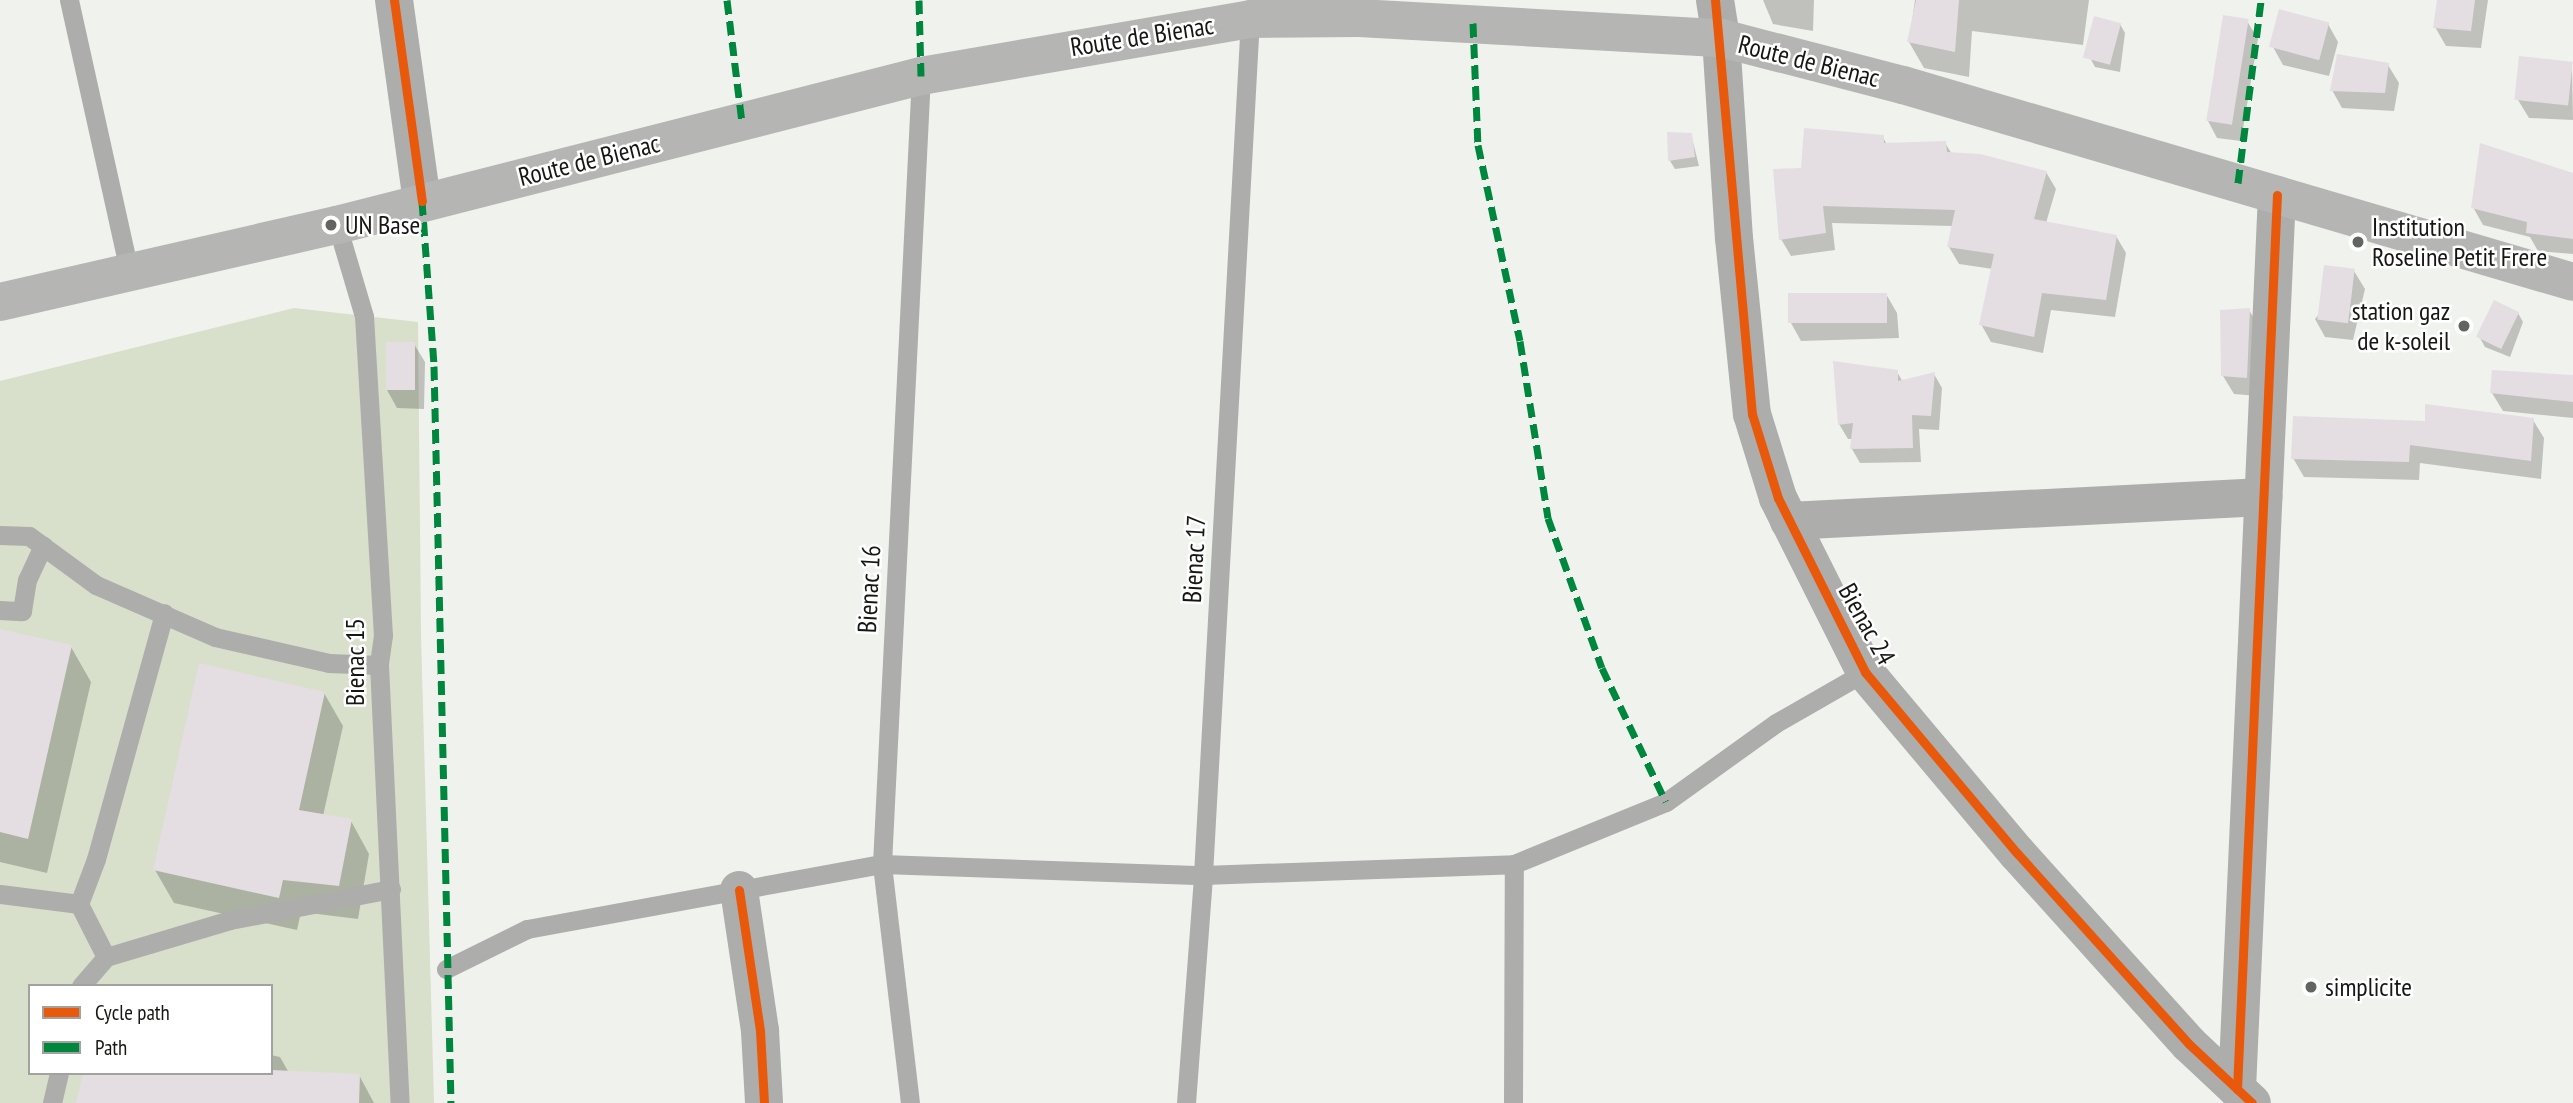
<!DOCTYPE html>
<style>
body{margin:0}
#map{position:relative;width:2573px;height:1103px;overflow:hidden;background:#f0f2ed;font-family:"PT Sans Narrow",sans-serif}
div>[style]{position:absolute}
.green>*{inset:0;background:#d8dfca}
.shadow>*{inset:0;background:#0003}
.building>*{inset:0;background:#e4dee3;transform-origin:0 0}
.service>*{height:19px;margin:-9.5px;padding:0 9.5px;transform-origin:9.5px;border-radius:9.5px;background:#adadac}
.minor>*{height:38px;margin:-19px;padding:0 19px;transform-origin:19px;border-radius:19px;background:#adadac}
.tertiary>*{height:38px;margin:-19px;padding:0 19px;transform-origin:19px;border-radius:19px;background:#adadac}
.secondary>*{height:38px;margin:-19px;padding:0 19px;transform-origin:19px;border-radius:19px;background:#b5b6b4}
.quiet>*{height:7px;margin-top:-3.5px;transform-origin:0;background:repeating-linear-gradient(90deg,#00873e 0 14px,transparent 0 21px)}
.cycleway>*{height:9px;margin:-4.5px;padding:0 4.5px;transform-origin:4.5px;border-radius:4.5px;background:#e8590c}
.dots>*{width:19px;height:19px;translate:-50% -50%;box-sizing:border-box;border:4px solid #fff;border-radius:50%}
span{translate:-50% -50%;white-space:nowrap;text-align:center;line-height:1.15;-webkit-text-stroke:5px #fff;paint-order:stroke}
.street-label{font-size:26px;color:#161714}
.poi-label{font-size:26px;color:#161714}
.left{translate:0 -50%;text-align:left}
.right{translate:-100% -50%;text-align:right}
.legend{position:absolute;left:28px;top:984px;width:245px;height:91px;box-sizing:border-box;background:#fff;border:2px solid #a2a2a1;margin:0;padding:9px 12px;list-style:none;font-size:21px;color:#161714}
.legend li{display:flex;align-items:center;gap:14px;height:35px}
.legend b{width:35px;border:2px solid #a2a2a1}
</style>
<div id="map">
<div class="green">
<i style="clip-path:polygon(evenodd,294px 308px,418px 322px,421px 635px,434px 1103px,0 1103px,0 381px,294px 308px,30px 986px,271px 986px,271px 1073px,30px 1073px,30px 986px)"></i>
</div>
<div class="shadow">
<i style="clip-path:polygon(1763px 0,1814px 0,1813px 31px,1773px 24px)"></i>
<i style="clip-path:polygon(1915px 0,2089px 0,2083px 45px,1972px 31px,1969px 77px,1924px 68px,1909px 42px)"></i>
<i style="clip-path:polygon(2438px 0,2488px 0,2481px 48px,2446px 46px,2435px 27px)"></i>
<i style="clip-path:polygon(2247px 21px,2258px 39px,2241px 141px,2217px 138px,2207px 119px)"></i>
<i style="clip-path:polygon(2120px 24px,2125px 33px,2120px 72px,2095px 67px,2090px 58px)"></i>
<i style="clip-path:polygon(2328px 24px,2338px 42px,2329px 76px,2283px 65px,2273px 47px)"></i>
<i style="clip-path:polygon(2572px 64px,2573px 120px,2529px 118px,2518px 100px)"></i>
<i style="clip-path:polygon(2388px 65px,2399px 83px,2394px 111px,2342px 108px,2332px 90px)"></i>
<i style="clip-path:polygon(1691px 134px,1699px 166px,1675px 169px,1670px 161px)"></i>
<i style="clip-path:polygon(1883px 137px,1887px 145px,1945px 143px,1952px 154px,2046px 172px,2056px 189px,2046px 223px,2116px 236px,2126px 253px,2115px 317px,2051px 310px,2043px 353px,1991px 342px,1981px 324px,1993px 269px,1959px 264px,1949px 247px,1953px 226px,1832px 223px,1835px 250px,1791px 256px,1781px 239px,1803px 169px)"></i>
<i style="clip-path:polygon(2573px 175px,2573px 254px,2538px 251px,2530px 237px,2483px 225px,2473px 207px)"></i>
<i style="clip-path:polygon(2354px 271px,2365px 289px,2353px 340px,2325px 337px,2315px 319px)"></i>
<i style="clip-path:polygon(1886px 294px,1897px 313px,1899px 338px,1801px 341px,1791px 323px)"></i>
<i style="clip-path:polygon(2249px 310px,2260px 328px,2257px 396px,2234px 394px,2223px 376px)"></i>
<i style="clip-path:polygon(2518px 313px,2523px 322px,2510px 357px,2485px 347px,2480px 338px)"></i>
<i style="clip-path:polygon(414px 344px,425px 362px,424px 409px,397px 408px,387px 390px)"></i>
<i style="clip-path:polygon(1897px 372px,1903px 382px,1934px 374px,1942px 388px,1939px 430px,1919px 429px,1921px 462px,1860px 463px,1852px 449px,1853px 439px,1848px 439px,1839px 424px)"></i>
<i style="clip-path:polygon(2573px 377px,2573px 418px,2503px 411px,2492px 393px)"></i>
<i style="clip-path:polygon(2533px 420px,2544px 438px,2541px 479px,2420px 463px,2419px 480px,2304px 477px,2293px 458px,2427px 423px)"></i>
<i style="clip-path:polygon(0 631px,71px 647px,91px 682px,47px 873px,0 862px)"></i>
<i style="clip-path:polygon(324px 693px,343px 726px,323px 816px,351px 821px,369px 854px,358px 919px,301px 912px,297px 930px,174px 903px,155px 870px)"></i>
<i style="clip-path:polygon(271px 1055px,280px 1057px,289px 1073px,359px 1075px,374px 1103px,78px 1103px,271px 1073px)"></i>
</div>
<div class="building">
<i style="clip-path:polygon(1916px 0,1959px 0,1955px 52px,1907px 42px)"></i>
<i style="clip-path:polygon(2437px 0,2475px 0,2471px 31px,2433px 28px)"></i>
<i style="left:2279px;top:9px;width:52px;height:39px;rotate:15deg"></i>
<i style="left:2223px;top:15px;width:26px;height:107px;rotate:9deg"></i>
<i style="left:2094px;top:16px;width:28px;height:43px;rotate:15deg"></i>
<i style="clip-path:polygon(2337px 54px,2389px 63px,2385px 93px,2330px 91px)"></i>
<i style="left:2519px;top:56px;width:54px;height:44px;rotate:6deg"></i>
<i style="clip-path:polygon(1804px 128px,1884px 135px,1884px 143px,1946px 141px,1947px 152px,1980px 154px,2047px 171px,2034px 219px,2117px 235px,2106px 300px,2042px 293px,2034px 337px,1979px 325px,1994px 254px,1947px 247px,1955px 210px,1823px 206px,1826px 233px,1779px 240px,1773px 169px,1801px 168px)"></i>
<i style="clip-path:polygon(1667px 132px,1692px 133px,1695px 157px,1668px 161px)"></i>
<i style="clip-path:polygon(2480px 143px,2573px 173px,2573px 239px,2526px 233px,2527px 222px,2471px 208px)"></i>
<i style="left:2324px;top:265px;width:31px;height:55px;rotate:7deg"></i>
<i style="left:1788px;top:293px;width:99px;height:30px"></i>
<i style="left:2494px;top:300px;width:28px;height:41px;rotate:26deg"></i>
<i style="clip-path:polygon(2250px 308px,2247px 378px,2221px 376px,2220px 310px)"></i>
<i style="left:386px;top:342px;width:29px;height:48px"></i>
<i style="clip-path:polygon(1833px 361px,1898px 370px,1898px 381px,1935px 372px,1931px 416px,1912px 415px,1913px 448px,1850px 449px,1853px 423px,1838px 425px)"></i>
<i style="clip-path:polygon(2492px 370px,2573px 375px,2573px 402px,2490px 393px)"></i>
<i style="clip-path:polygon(2425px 404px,2534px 418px,2531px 461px,2410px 445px,2409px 462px,2291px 459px,2293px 416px,2425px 421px)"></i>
<i style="clip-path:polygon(0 629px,72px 645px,28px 839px,0 832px)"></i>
<i style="clip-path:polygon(199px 663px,325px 692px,299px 810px,352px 819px,339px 886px,283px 880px,279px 898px,153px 870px)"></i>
<i style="clip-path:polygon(271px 1070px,360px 1074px,359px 1103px,76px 1103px,83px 1073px)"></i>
</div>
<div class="service">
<i style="left:69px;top:0;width:278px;rotate:77.5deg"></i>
<i style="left:337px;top:225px;width:95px;rotate:73.5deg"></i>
<i style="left:364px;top:316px;width:320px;rotate:86.6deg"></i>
<i style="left:383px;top:635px;width:30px;rotate:98deg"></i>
<i style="left:379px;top:665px;width:439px;rotate:87.3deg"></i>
<i style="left:0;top:535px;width:29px;rotate:2deg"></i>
<i style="left:29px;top:536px;width:83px;rotate:36.2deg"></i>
<i style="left:96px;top:585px;width:130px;rotate:23.6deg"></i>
<i style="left:215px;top:637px;width:117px;rotate:12.8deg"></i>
<i style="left:329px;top:663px;width:50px;rotate:2.3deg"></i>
<i style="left:0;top:610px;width:22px;rotate:3deg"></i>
<i style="left:22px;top:611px;width:31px;rotate:-81deg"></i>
<i style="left:27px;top:580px;width:38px;rotate:-65deg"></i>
<i style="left:0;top:894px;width:80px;rotate:7.2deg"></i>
<i style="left:79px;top:904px;width:59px;rotate:63deg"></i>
<i style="left:106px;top:957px;width:129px;rotate:-16.6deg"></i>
<i style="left:230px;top:920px;width:164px;rotate:-10.9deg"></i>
<i style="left:79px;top:904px;width:48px;rotate:-69.3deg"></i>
<i style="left:96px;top:859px;width:255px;rotate:-74.5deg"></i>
<i style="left:446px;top:969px;width:90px;rotate:-26.3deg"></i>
<i style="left:527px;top:929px;width:361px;rotate:-10.4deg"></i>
<i style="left:882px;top:864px;width:321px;rotate:2deg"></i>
<i style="left:1203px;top:875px;width:311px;rotate:-2deg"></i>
<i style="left:1514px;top:864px;width:164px;rotate:-22.2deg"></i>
<i style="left:1666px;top:802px;width:135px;rotate:-35.7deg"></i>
<i style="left:1776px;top:723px;width:103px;rotate:-29.8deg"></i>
<i style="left:81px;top:986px;width:38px;rotate:-49deg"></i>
<i style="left:52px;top:1103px;width:31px;rotate:-77deg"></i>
<i style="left:910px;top:1103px;width:241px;rotate:-96.7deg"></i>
<i style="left:882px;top:864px;width:789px;rotate:-87.17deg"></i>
<i style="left:1186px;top:1103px;width:229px;rotate:-85.7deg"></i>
<i style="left:1203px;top:875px;width:857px;rotate:-86.86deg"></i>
<i style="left:1513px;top:1103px;width:239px;rotate:-89.8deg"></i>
</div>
<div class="minor">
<i style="left:394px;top:0;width:203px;rotate:82.1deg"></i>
<i style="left:1721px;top:38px;width:200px;rotate:86.3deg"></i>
<i style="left:1734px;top:238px;width:177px;rotate:84.2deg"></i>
<i style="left:1752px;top:414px;width:88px;rotate:72.8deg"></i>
<i style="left:1778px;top:498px;width:195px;rotate:63.4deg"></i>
<i style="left:1865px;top:672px;width:236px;rotate:50deg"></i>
<i style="left:2017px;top:853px;width:257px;rotate:48deg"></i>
<i style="left:2189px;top:1044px;width:86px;rotate:43.1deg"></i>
<i style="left:1789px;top:521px;width:475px;rotate:-2.9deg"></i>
<i style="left:739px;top:890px;width:143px;rotate:81.5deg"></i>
<i style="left:760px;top:1031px;width:72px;rotate:86.8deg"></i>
<i style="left:2237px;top:1089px;width:895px;rotate:-87.44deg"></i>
</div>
<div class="tertiary">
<i style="left:1715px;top:0;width:38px;rotate:81deg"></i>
</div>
<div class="secondary">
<i style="left:0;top:302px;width:346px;rotate:-12.9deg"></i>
<i style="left:337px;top:225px;width:603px;rotate:-14.31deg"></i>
<i style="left:921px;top:76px;width:334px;rotate:-9.8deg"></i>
<i style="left:1250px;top:19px;width:109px;rotate:-0.5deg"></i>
<i style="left:1359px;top:18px;width:363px;rotate:3.2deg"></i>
<i style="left:1721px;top:38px;width:188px;rotate:14.5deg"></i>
<i style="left:1903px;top:85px;width:698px;rotate:16.38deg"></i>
</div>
<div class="quiet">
<i style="left:727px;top:0;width:123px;rotate:83deg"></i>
<i style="left:919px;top:0;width:76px;rotate:88.5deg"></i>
<i style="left:1473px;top:23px;width:122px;rotate:87.7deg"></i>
<i style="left:1478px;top:145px;width:200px;rotate:77.9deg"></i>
<i style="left:1520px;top:341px;width:179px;rotate:81deg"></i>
<i style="left:1548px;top:518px;width:159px;rotate:70.2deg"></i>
<i style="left:1602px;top:668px;width:148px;rotate:64.5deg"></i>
<i style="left:2238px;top:183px;width:184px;rotate:-82.8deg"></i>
<i style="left:422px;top:201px;width:165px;rotate:85.8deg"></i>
<i style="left:434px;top:366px;width:737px;rotate:88.68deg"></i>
</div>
<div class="cycleway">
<i style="left:394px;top:0;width:203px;rotate:82.1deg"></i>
<i style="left:1715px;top:0;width:416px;rotate:84.9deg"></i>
<i style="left:1752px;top:414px;width:88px;rotate:72.8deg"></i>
<i style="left:1778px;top:498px;width:195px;rotate:63.4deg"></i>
<i style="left:1865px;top:672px;width:236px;rotate:50deg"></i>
<i style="left:2017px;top:853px;width:257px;rotate:48deg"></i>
<i style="left:2189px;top:1044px;width:86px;rotate:43.1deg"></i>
<i style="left:739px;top:890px;width:143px;rotate:81.5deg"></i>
<i style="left:760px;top:1031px;width:72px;rotate:86.8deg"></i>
<i style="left:2237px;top:1089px;width:895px;rotate:-87.44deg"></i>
</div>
<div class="dots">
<i style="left:331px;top:225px;background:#626460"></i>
<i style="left:2358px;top:242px;background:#626460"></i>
<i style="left:2464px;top:326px;background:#626460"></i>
<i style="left:2311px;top:987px;background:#626460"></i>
</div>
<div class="street-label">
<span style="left:1142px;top:36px;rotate:-9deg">Route de Bienac</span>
<span style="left:1809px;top:61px;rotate:14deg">Route de Bienac</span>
<span style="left:589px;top:160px;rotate:-14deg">Route de Bienac</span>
<span style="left:1194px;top:559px;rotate:-87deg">Bienac 17</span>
<span style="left:869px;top:589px;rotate:-87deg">Bienac 16</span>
<span style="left:1867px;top:624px;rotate:61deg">Bienac 24</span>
<span style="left:355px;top:662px;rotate:-90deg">Bienac 15</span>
</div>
<div class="poi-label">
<span class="left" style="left:345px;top:225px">UN Base</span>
<span class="left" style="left:2372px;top:242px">Institution<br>Roseline Petit Frere</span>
<span class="right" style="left:2450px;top:326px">station gaz<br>de k-soleil</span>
<span class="left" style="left:2325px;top:987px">simplicite</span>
</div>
<ul class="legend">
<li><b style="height:9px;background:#e8590c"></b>Cycle path</li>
<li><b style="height:9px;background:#00873e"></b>Path</li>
</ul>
</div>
